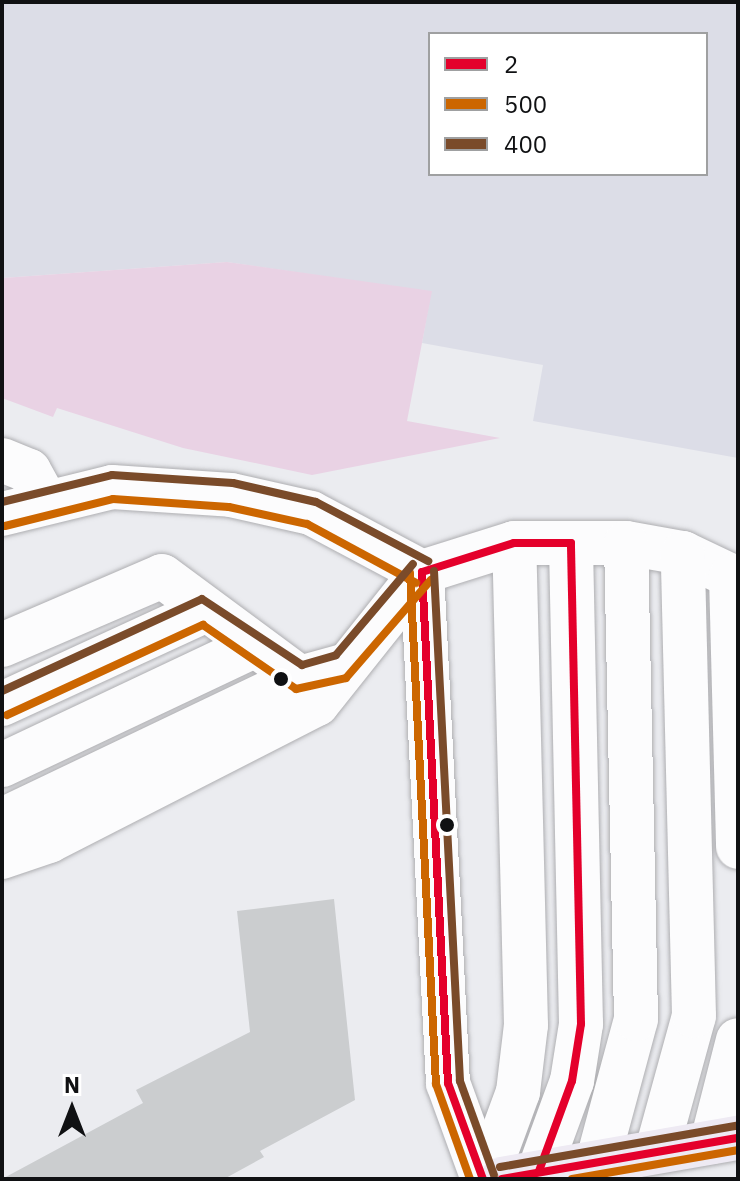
<!DOCTYPE html>
<style>
body{margin:0}
#map{position:relative;width:740px;height:1181px;overflow:hidden;background:#ebecf0;font-family:"IBM Plex Sans",sans-serif}
div>[style]{position:absolute}
.built>*{inset:0;background:#dcdde7}
.green>*{inset:0;background:#e9d2e4}
.building>*{inset:0;background:#cbcdcf}
.roads{filter:drop-shadow(0 0 2px #aeaeb1) drop-shadow(0 0 2px #aeaeb1)}
.minor>*{height:44px;margin:-22px;padding:0 22px;transform-origin:22px;border-radius:22px;background:#fcfcfd}
.major>*{height:44px;margin:-22px;padding:0 22px;transform-origin:22px;border-radius:22px;background:#eeeaf3}
.bus-1>*{height:8px;margin:-4px;padding:0 4px;transform-origin:4px;border-radius:4px;background:#e4002b}
.bus-2>*{height:8px;margin:-4px;padding:0 4px;transform-origin:4px;border-radius:4px;background:#c60}
.bus-3>*{height:8px;margin:-4px;padding:0 4px;transform-origin:4px;border-radius:4px;background:#7a4b2a}
.dots>*{width:22px;height:22px;translate:-50% -50%;box-sizing:border-box;border:4px solid #fff;border-radius:50%}
span{translate:-50% -50%;white-space:nowrap;text-align:center;line-height:1.15;-webkit-text-stroke:8px #fff;paint-order:stroke}
.frame{position:absolute;inset:0;border:4px solid #101113;pointer-events:none}
.legend{position:absolute;left:428px;top:32px;width:280px;height:144px;box-sizing:border-box;background:#fff;border:2px solid #9fa0a1;margin:0;padding:10px 14px;list-style:none;font-size:24px;color:#101113}
.legend li{display:flex;align-items:center;gap:16px;height:40px}
.legend b{width:40px;border:2px solid #9fa0a1}
.north{position:absolute;left:32px;top:1069px;width:80px;height:80px;-webkit-text-stroke:6px #fff;paint-order:stroke;rotate:0deg;font-size:22px;font-weight:700;line-height:32px;text-align:center;color:#101113}
.north::after{content:'';display:block;margin:auto;width:28px;height:36px;background:#101113;clip-path:polygon(50% 0,100% 100%,50% 72%,0 100%)}
</style>
<div id="map">
<div class="built">
<i style="clip-path:polygon(evenodd,2px 2px,738px 2px,738px 458px,533px 421px,543px 365px,422px 343px,431px 292px,227px 262px,2px 278px,2px 2px,430px 34px,706px 34px,706px 174px,430px 174px,430px 34px)"></i>
</div>
<div class="green">
<i style="clip-path:polygon(227px 262px,432px 291px,407px 421px,500px 438px,312px 475px,183px 448px,57px 408px,53px 417px,2px 398px,2px 278px)"></i>
</div>
<div class="building">
<i style="clip-path:polygon(334px 899px,355px 1100px,260px 1151px,264px 1157px,224px 1179px,2px 1179px,143px 1103px,136px 1090px,250px 1032px,237px 911px)"></i>
</div>
<div class="roads">
<div class="minor">
<i style="left:2px;top:460px;width:29px;rotate:22deg"></i>
<i style="left:29px;top:471px;width:31px;rotate:61deg"></i>
<i style="left:2px;top:514px;width:113px;rotate:-13.8deg"></i>
<i style="left:112px;top:487px;width:119px;rotate:3.8deg"></i>
<i style="left:231px;top:495px;width:82px;rotate:12.7deg"></i>
<i style="left:311px;top:513px;width:126px;rotate:28deg"></i>
<i style="left:422px;top:572px;width:512px;rotate:87.09deg"></i>
<i style="left:448px;top:1083px;width:102px;rotate:70deg"></i>
<i style="left:2px;top:645px;width:174px;rotate:-23.3deg"></i>
<i style="left:162px;top:576px;width:172px;rotate:36.5deg"></i>
<i style="left:2px;top:704px;width:222px;rotate:-24.7deg"></i>
<i style="left:2px;top:765px;width:276px;rotate:-25.3deg"></i>
<i style="left:2px;top:820px;width:330px;rotate:-25.5deg"></i>
<i style="left:300px;top:678px;width:45px;rotate:-15.6deg"></i>
<i style="left:2px;top:857px;width:50px;rotate:-18.8deg"></i>
<i style="left:49px;top:841px;width:301px;rotate:-27.1deg"></i>
<i style="left:317px;top:704px;width:169px;rotate:-51.5deg"></i>
<i style="left:422px;top:572px;width:96px;rotate:-17.5deg"></i>
<i style="left:514px;top:543px;width:112px"></i>
<i style="left:626px;top:543px;width:58px;rotate:10deg"></i>
<i style="left:683px;top:553px;width:53px;rotate:25.6deg"></i>
<i style="left:731px;top:576px;width:271px;rotate:88.5deg"></i>
<i style="left:712px;top:1142px;width:105px;rotate:-75.7deg"></i>
<i style="left:657px;top:1150px;width:139px;rotate:-74.6deg"></i>
<i style="left:694px;top:1016px;width:463px;rotate:-91.4deg"></i>
<i style="left:598px;top:1160px;width:146px;rotate:-74.9deg"></i>
<i style="left:636px;top:1019px;width:476px;rotate:-91.2deg"></i>
<i style="left:539px;top:1171px;width:96px;rotate:-69.9deg"></i>
<i style="left:572px;top:1081px;width:58px;rotate:-81deg"></i>
<i style="left:581px;top:1024px;width:481px;rotate:-91.2deg"></i>
<i style="left:486px;top:1179px;width:93px;rotate:-69.8deg"></i>
<i style="left:518px;top:1092px;width:67px;rotate:-83.2deg"></i>
<i style="left:526px;top:1025px;width:482px;rotate:-91.4deg"></i>
</div>
<div class="major">
<i style="left:502px;top:1179px;width:240px;rotate:-9.9deg"></i>
</div>
</div>
<div class="bus-1">
<i style="left:422px;top:572px;width:512px;rotate:87.09deg"></i>
<i style="left:448px;top:1083px;width:102px;rotate:70deg"></i>
<i style="left:422px;top:572px;width:96px;rotate:-17.5deg"></i>
<i style="left:514px;top:543px;width:57px"></i>
<i style="left:539px;top:1171px;width:96px;rotate:-69.9deg"></i>
<i style="left:572px;top:1081px;width:58px;rotate:-81deg"></i>
<i style="left:581px;top:1024px;width:481px;rotate:-91.2deg"></i>
<i style="left:502px;top:1179px;width:240px;rotate:-9.9deg"></i>
</div>
<div class="bus-2">
<i style="left:5px;top:526px;width:111px;rotate:-14deg"></i>
<i style="left:113px;top:499px;width:116px;rotate:3.9deg"></i>
<i style="left:229px;top:507px;width:80px;rotate:12.3deg"></i>
<i style="left:307px;top:524px;width:124px;rotate:28.4deg"></i>
<i style="left:410px;top:573px;width:512px;rotate:87.09deg"></i>
<i style="left:436px;top:1084px;width:101px;rotate:70.3deg"></i>
<i style="left:7px;top:715px;width:216px;rotate:-24.7deg"></i>
<i style="left:203px;top:625px;width:113px;rotate:34.5deg"></i>
<i style="left:296px;top:689px;width:51px;rotate:-12.4deg"></i>
<i style="left:346px;top:678px;width:130px;rotate:-49.1deg"></i>
<i style="left:572px;top:1179px;width:169px;rotate:-9.9deg"></i>
</div>
<div class="bus-3">
<i style="left:2px;top:502px;width:113px;rotate:-13.8deg"></i>
<i style="left:112px;top:475px;width:121px;rotate:3.8deg"></i>
<i style="left:233px;top:483px;width:85px;rotate:12.9deg"></i>
<i style="left:316px;top:502px;width:127px;rotate:27.8deg"></i>
<i style="left:434px;top:571px;width:511px;rotate:87.08deg"></i>
<i style="left:460px;top:1081px;width:100px;rotate:70.1deg"></i>
<i style="left:2px;top:691px;width:220px;rotate:-24.7deg"></i>
<i style="left:202px;top:599px;width:120px;rotate:33.4deg"></i>
<i style="left:302px;top:665px;width:35px;rotate:-16deg"></i>
<i style="left:336px;top:655px;width:119px;rotate:-49.8deg"></i>
<i style="left:500px;top:1167px;width:240px;rotate:-9.9deg"></i>
</div>
<div class="dots">
<i style="left:281px;top:679px;background:#101113"></i>
<i style="left:447px;top:825px;background:#101113"></i>
</div>
<div class="frame"></div>
<ul class="legend">
<li><b style="height:10px;background:#e4002b"></b>2</li>
<li><b style="height:10px;background:#c60"></b>500</li>
<li><b style="height:10px;background:#7a4b2a"></b>400</li>
</ul>
<div class="north">N</div>
</div>
